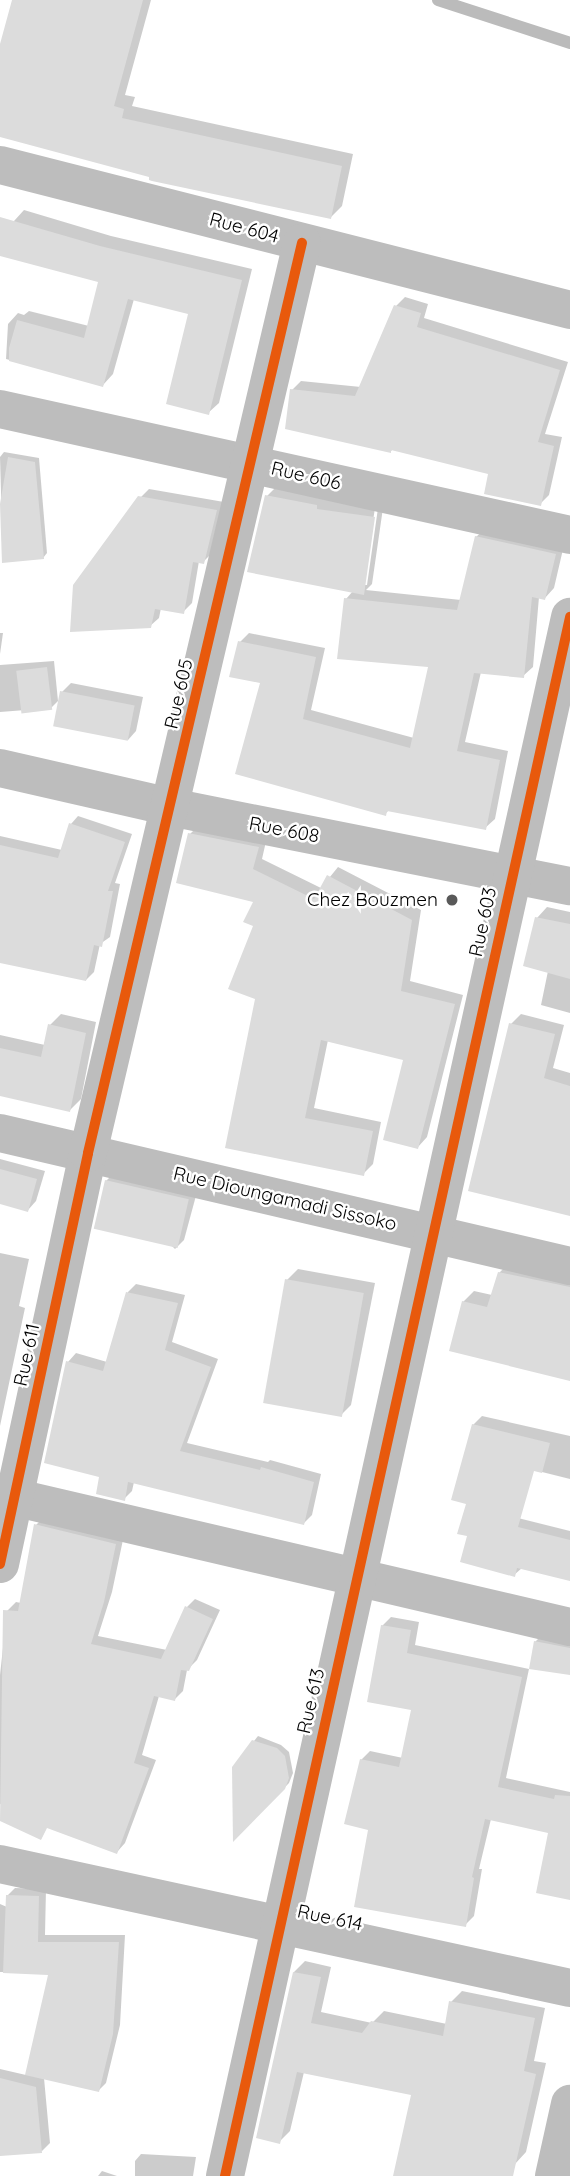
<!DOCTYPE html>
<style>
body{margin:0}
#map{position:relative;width:570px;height:2176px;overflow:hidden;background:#fff;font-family:Quicksand,sans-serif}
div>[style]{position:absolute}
.shadow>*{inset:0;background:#0003}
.stream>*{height:12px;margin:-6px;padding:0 6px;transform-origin:6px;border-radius:6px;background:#bbb}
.building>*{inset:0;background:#dcdcdc;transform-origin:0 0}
.minor>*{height:38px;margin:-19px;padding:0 19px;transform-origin:19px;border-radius:19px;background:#bdbdbd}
.cycleway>*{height:10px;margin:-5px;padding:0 5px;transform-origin:5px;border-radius:5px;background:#e8590c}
.dots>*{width:19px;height:19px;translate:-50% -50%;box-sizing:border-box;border:4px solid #fff;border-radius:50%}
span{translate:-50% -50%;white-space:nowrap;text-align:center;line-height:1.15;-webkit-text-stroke:5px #fff;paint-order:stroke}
.street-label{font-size:19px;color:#000}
.poi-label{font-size:19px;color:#000}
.right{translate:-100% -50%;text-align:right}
</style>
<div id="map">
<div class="shadow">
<i style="clip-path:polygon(14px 0,151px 0,125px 95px,135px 97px,132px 106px,353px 154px,342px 206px,330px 218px,0 135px,0 50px)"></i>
<i style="clip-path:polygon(24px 210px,111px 236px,252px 269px,219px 403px,208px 413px,190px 312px,134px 299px,113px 374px,103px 385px,6px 359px,8px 324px,18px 313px,24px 315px,29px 311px,89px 326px,100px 281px,12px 257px,14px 221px)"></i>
<i style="clip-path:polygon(405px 297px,428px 304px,424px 318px,568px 362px,545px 434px,562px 437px,549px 495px,540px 504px,490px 473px,393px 449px,390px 452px,292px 390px,301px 381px,361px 387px,396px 306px)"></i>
<i style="clip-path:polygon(4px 452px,39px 458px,47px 553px,43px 558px,3px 561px,0 457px)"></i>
<i style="clip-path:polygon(evenodd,276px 487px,383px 508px,372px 584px,366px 590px,461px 600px,476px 537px,486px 528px,564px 545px,554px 588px,545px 598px,539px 597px,533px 667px,523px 676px,481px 672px,465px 742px,508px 751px,495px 819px,485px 828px,390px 809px,385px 814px,262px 682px,240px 642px,249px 633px,325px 648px,311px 710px,414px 738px,430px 666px,346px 599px,353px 591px,267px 496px,276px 487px,375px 508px,378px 508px,367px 585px,363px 585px,375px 508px)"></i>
<i style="clip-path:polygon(149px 489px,224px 502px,212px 553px,203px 562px,199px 561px,192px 603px,183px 612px,161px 608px,159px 618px,150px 626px,140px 498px)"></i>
<i style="clip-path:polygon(0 633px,3px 633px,0 654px)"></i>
<i style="clip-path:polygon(54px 661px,58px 701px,51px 708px,0 712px,0 665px)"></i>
<i style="clip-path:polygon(71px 683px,143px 697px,136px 731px,128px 740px,62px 692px)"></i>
<i style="clip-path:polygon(78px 816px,132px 834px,115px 883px,120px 884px,110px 937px,100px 944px,94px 972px,86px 980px,0 961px,0 836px,62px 850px,71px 824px)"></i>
<i style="clip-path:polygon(200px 824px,267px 837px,262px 859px,321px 888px,338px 867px,421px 910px,410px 981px,463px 995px,427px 1137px,418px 1147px,406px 1059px,328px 1040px,314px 1108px,381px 1122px,373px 1164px,363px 1174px,227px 1147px,257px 998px,256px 901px,190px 834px)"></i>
<i style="clip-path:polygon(547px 907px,570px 912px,570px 1013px,541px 1005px,548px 971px,537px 918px)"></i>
<i style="clip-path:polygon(61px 1014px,96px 1022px,81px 1099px,70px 1110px,0 1094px,0 1035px,45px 1045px,50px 1025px)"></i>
<i style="clip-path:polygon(521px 1014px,564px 1025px,553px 1068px,570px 1073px,570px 1214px,511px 1024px)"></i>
<i style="clip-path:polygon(0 1159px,45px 1171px,36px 1201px,28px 1210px,0 1203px)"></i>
<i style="clip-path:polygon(115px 1172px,197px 1192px,184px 1240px,175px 1249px,106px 1181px)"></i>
<i style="clip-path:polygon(0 1253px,29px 1259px,19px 1306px,25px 1308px,0 1426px)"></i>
<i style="clip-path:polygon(511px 1261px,570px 1275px,570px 1379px,463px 1302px,474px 1291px,492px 1295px,499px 1273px)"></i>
<i style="clip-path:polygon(298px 1269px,375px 1283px,351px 1405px,340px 1416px,287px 1280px)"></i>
<i style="clip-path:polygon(136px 1284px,185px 1295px,172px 1342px,218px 1359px,187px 1443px,268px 1462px,270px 1460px,321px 1474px,312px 1515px,304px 1523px,134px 1482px,132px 1491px,124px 1499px,100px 1475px,68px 1362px,76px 1353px,107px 1362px,128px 1292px)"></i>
<i style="clip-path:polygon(482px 1416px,570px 1436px,570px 1479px,466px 1453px,473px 1425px)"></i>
<i style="clip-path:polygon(482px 1509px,570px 1531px,570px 1579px,522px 1568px,514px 1575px)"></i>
<i style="clip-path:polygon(44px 1517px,124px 1535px,112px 1592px,98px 1636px,167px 1650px,187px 1607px,195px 1599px,220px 1610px,197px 1660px,187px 1670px,183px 1691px,175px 1699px,159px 1696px,142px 1755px,156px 1760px,125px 1843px,117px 1852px,13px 1807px,0 1804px,0 1675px,7px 1611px,16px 1602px,21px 1603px,36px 1525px)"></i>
<i style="clip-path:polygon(391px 1617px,419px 1622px,415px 1645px,529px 1669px,506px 1778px,570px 1792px,570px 1836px,491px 1819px,479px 1869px,482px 1869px,474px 1916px,465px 1925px,370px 1829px,361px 1760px,370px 1751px,403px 1758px,413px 1708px,382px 1626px)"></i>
<i style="clip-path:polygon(542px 1635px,570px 1641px,570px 1673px,535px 1642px)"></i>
<i style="clip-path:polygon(258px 1736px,281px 1745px,289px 1752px,293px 1773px,289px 1783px,235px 1838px,254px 1741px)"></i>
<i style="clip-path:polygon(15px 1888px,46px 1889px,45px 1935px,125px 1935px,120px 2025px,106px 2083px,99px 2090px,44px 2078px,50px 2143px,42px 2151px,0 2133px,0 2069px,26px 2075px,50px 1973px,0 1972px,0 1904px,7px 1907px,7px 1896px)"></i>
<i style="clip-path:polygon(305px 1961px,331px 1967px,321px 2012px,372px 2023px,384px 2011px,447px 2024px,451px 2002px,462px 1991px,545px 2008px,534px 2061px,546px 2063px,526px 2152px,515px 2164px,438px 2176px,397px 2176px,413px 2094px,304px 2072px,290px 2131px,279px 2142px,294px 1972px)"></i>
<i style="clip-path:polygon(141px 2154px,196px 2157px,193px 2176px,135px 2176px,135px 2161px)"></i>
<i style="clip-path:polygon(102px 2171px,117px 2176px,98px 2176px)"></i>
</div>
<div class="stream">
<i style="left:438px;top:0;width:139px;rotate:18deg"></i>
</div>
<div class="building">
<i style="clip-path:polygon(12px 0,143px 0,114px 106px,124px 109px,122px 118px,342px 166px,331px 219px,152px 181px,149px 180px,149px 177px,0 137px,0 44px)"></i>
<i style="clip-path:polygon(0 217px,100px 246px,242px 280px,209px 415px,166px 404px,188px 314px,128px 299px,103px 387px,9px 361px,9px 348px,17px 320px,84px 338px,98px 282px,0 256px)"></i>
<i style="clip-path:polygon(394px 305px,421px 313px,417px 327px,560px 370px,538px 442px,554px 446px,541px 506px,484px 494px,488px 474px,391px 450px,391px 453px,285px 429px,290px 389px,355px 396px)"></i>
<i style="clip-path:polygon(8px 457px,35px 462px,44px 559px,2px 563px,0 504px)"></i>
<i style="clip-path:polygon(265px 495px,317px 505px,317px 509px,375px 517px,364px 595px,247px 572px)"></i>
<i style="clip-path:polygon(138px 496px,217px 510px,204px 564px,193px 562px,184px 614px,155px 609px,151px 628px,70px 632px,73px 585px)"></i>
<i style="clip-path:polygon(475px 536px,556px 554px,545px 600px,532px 597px,524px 678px,474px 673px,457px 751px,500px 760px,486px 830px,387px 811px,386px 816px,235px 774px,260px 683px,229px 677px,238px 641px,316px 657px,303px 719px,410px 748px,428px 667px,337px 659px,344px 598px,457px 610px)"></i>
<i style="left:47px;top:667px;width:43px;height:31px;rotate:83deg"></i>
<i style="left:60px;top:691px;width:76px;height:36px;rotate:11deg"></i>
<i style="clip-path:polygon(69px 823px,125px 842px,108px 891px,113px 891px,102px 947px,94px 945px,86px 981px,0 963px,0 845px,58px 858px)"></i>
<i style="clip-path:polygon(188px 833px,259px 847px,253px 869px,314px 899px,327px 875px,412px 920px,401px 991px,455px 1004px,418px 1149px,383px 1140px,403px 1060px,321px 1040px,305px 1118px,373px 1131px,364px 1176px,225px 1148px,255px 999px,228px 989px,253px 926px,243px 922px,253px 902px,176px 883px)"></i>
<i style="clip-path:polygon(535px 917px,570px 924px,570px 979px,523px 966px)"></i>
<i style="clip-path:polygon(509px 1023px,555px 1034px,544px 1078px,570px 1086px,570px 1216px,468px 1191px)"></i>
<i style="clip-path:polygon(48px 1024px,86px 1033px,70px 1112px,0 1096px,0 1048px,41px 1057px)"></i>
<i style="clip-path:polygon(0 1169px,37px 1179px,28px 1212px,0 1204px)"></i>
<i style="left:105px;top:1180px;width:86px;height:50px;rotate:13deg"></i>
<i style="clip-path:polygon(498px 1272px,570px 1287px,570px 1381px,449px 1351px,462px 1301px,487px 1307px)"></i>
<i style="left:285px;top:1279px;width:80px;height:126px;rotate:10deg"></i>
<i style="clip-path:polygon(126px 1292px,178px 1303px,165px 1350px,211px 1367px,180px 1451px,260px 1470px,261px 1467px,314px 1482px,304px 1525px,128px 1482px,125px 1501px,96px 1494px,99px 1477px,44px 1463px,66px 1361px,103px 1371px)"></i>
<i style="clip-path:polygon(472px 1424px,550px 1443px,542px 1473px,534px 1471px,518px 1527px,570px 1540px,570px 1581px,517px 1568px,515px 1577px,460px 1562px,467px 1536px,457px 1534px,466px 1504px,451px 1500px)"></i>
<i style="clip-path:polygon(34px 1524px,116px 1544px,104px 1602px,91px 1644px,161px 1659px,185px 1606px,213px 1619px,189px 1671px,181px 1670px,175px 1701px,154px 1696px,134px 1763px,149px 1768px,117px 1854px,47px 1828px,41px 1840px,0 1821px,3px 1610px,18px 1611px)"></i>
<i style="clip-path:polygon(381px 1625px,411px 1630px,407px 1653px,522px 1677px,498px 1787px,554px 1799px,555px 1795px,570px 1796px,570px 1900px,536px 1893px,548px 1833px,485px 1819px,472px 1877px,474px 1878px,466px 1927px,354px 1907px,368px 1830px,344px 1824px,360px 1759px,399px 1767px,411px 1710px,367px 1702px)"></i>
<i style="clip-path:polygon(534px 1641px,570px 1648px,570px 1675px,529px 1669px)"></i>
<i style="clip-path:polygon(252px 1740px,277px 1748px,285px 1756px,289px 1778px,285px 1789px,233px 1842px,232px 1767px)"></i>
<i style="clip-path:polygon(6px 1895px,39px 1896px,38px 1942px,119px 1942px,113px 2034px,99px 2092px,25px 2075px,48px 1975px,3px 1973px)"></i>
<i style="clip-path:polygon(293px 1972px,321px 1977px,311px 2023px,362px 2033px,371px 2021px,443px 2036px,449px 2001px,535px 2018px,524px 2071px,536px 2074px,513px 2176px,393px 2176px,411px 2095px,297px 2072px,280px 2144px,256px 2138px)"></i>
<i style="clip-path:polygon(0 2078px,36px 2087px,42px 2153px,0 2156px)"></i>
</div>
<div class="minor">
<i style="left:0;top:165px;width:588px;rotate:14.27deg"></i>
<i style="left:0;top:409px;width:584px;rotate:12.46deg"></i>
<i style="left:0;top:768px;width:174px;rotate:12.9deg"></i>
<i style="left:170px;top:807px;width:408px;rotate:11.2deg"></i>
<i style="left:0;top:1133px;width:585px;rotate:13.13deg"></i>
<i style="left:0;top:1494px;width:585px;rotate:13.13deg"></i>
<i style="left:0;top:1564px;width:420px;rotate:-77.9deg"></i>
<i style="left:88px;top:1153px;width:935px;rotate:-76.77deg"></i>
<i style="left:0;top:1864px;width:583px;rotate:12.27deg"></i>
<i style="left:225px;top:2176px;width:1597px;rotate:-77.52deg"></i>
<i style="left:554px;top:2176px;width:74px;rotate:-77.5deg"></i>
</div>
<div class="cycleway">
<i style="left:0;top:1564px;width:420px;rotate:-77.9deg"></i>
<i style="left:88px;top:1153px;width:935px;rotate:-76.77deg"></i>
<i style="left:225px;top:2176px;width:1597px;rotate:-77.52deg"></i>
</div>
<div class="dots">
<i style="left:452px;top:900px;background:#595959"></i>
</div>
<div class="street-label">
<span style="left:244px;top:228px;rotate:15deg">Rue 604</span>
<span style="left:306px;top:476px;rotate:13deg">Rue 606</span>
<span style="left:179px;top:694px;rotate:-77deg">Rue 605</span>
<span style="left:284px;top:830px;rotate:11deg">Rue 608</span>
<span style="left:483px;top:922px;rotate:-78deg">Rue 603</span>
<span style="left:285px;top:1199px;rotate:13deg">Rue Dioungamadi Sissoko</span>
<span style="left:27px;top:1355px;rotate:-78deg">Rue 611</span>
<span style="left:311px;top:1701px;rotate:-77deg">Rue 613</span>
<span style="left:330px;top:1918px;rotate:12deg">Rue 614</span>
</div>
<div class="poi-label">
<span class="right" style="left:438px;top:900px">Chez Bouzmen</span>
</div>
</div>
